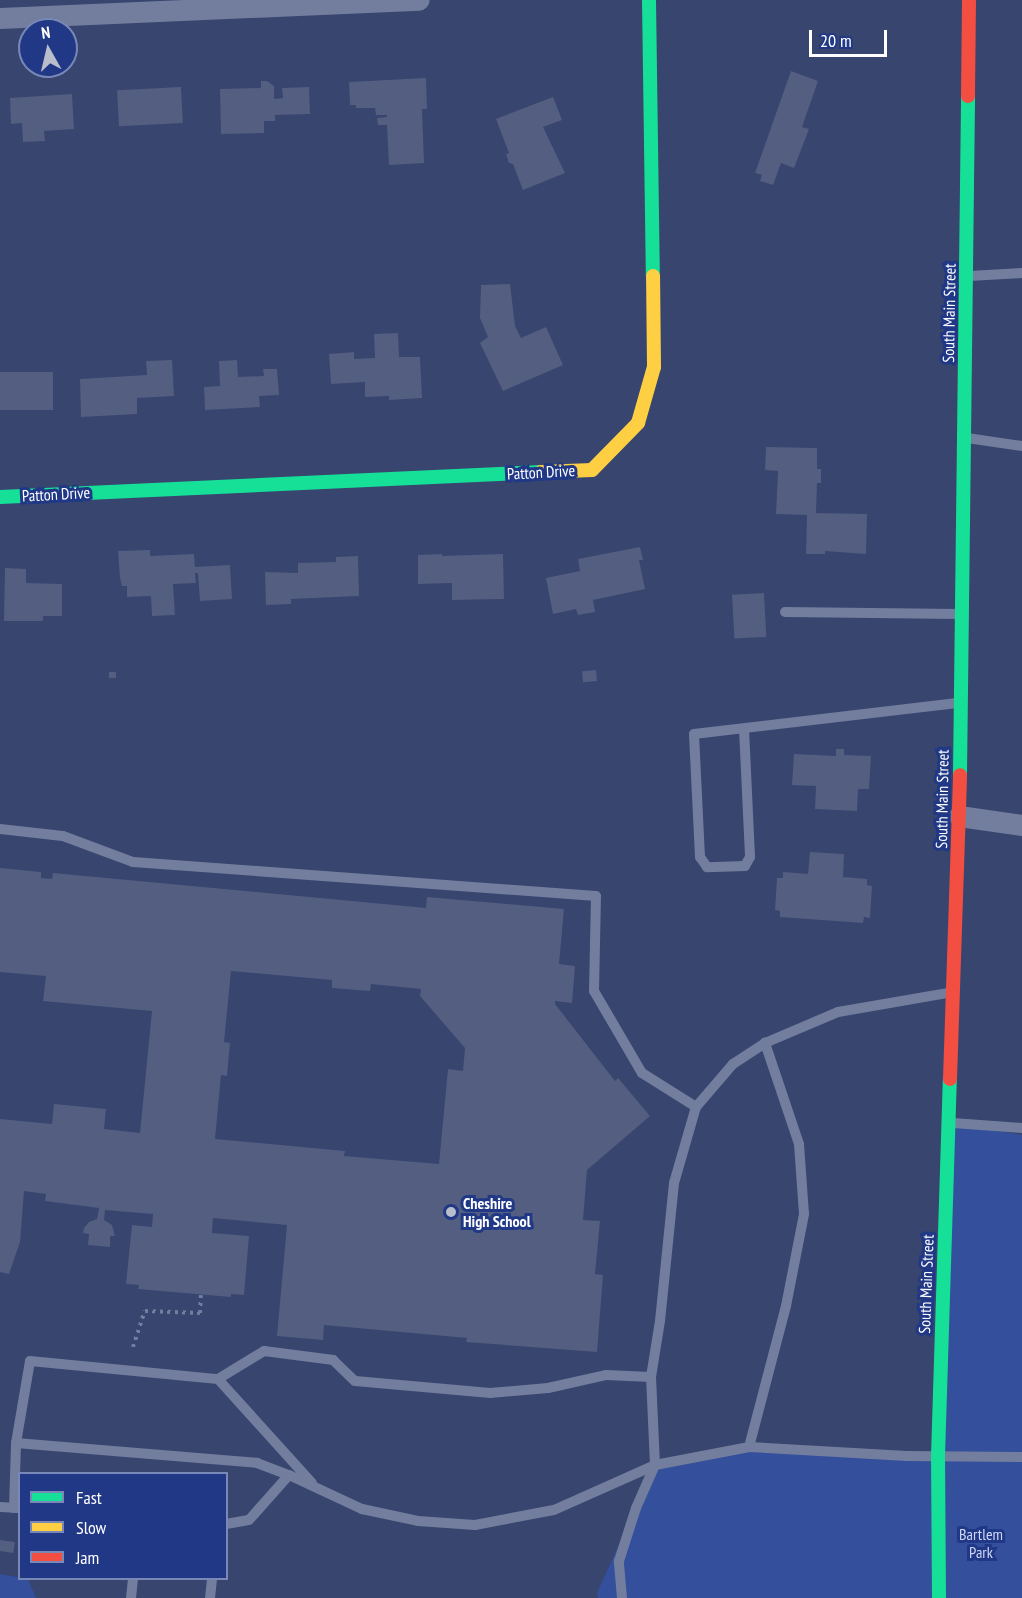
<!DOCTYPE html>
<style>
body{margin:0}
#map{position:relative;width:1022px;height:1598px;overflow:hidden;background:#37456f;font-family:"PT Sans Narrow",sans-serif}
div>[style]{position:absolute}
.green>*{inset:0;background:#344f9c}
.building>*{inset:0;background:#535e80;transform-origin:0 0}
.path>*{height:4px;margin-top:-2px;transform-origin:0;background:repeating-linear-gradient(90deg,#737d9d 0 3px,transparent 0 7.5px)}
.lane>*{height:10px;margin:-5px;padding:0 5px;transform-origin:5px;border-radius:5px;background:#737d9d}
.street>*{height:21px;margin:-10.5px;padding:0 10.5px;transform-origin:10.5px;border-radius:10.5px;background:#737d9d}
.fast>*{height:14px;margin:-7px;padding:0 7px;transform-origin:7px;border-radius:7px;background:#16e098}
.slow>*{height:14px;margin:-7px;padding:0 7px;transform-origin:7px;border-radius:7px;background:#ffcf43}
.jam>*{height:14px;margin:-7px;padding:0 7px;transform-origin:7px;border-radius:7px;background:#f24e42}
.dots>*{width:16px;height:16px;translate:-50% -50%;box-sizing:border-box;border:3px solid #203886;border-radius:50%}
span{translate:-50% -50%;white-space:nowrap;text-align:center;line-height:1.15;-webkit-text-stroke:6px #203886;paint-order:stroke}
.street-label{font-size:16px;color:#fff}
.poi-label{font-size:16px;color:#fff;font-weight:700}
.left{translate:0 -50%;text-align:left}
.park-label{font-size:16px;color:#ced8f7}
.legend{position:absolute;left:18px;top:1472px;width:210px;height:108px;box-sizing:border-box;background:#203886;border:2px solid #7988b6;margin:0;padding:8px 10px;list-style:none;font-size:18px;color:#fff}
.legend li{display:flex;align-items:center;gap:12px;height:30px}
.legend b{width:30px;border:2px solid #7988b6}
.north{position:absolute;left:18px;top:18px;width:60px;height:60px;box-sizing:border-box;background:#203886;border:2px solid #7988b6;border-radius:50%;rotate:352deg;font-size:16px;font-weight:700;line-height:24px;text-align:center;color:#fff}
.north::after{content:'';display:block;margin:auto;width:21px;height:27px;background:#b9becd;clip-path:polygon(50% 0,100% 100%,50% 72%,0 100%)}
.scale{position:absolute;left:809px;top:30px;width:78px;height:27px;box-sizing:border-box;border:3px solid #fff;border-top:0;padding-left:8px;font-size:18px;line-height:21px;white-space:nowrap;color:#fff;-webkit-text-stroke:4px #203886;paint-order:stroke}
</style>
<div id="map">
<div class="green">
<i style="clip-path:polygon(948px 1123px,1022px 1135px,1022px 1598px,598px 1598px,597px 1593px,655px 1465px,749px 1447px,938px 1456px)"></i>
<i style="clip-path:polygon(0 1574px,28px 1579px,36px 1598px,0 1598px)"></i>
</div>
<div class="building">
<i style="clip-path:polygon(791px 71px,818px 81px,802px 127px,809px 129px,794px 168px,781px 163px,773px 185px,760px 181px,762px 175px,755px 173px)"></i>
<i style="clip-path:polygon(426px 78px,427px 109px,422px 109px,424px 163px,389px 165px,387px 125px,378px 125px,377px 118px,387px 117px,387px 115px,376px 115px,375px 108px,356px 108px,356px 105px,350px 105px,349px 82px)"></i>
<i style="clip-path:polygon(261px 81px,267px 81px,274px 86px,274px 99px,283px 98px,282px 88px,309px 87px,310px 114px,275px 115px,275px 121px,264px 121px,264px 133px,221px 134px,220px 89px,261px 88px)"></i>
<i style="left:181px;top:87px;width:36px;height:64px;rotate:87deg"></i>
<i style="clip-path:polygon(72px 94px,74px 129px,44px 131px,45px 141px,23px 142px,22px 123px,11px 124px,10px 98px)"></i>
<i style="clip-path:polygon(553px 97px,562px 120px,543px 127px,565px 173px,523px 190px,513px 164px,509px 163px,506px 154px,509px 153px,496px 119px)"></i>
<i style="clip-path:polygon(510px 284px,515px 326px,521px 338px,546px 327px,563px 365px,503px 391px,480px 343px,488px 337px,480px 318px,481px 285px)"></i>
<i style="clip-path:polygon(398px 333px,399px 357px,420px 357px,422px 398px,389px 400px,389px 396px,365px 397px,365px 382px,331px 384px,329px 354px,354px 352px,354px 359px,375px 358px,374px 334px)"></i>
<i style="clip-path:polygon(172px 360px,174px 396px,137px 398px,137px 414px,81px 417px,80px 379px,147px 375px,146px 361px)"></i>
<i style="clip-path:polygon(237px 360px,238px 377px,264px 376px,263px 369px,277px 369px,279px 395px,259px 396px,260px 407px,205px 410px,204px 387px,220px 386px,219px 361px)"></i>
<i style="left:53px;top:372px;width:38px;height:53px;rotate:90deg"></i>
<i style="clip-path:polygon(766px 447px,817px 448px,817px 469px,821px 469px,821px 483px,817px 483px,816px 513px,867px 514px,866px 554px,825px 551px,825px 554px,806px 554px,807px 515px,776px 514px,778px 471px,765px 470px)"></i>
<i style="clip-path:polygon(640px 547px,643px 560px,639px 560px,645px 589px,593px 600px,595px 612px,578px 615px,576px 609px,553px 614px,546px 578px,580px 571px,578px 559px)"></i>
<i style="clip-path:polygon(150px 550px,150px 556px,194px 554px,195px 567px,230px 565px,232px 599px,200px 601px,198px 573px,195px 573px,196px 583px,173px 584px,175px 615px,152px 616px,151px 596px,127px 597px,127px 586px,122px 586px,120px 578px,118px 551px)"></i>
<i style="clip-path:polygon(442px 554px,442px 556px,503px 554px,504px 599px,452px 600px,452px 583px,418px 584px,418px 555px)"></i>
<i style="clip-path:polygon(358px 556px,359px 596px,291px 599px,291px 604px,266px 605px,265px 572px,298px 573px,298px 563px,336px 562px,336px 557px)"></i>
<i style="clip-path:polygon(5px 568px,26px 569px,26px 583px,62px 584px,62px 616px,43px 616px,43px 621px,4px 621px)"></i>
<i style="left:764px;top:593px;width:44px;height:32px;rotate:87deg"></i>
<i style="left:596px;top:670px;width:11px;height:14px;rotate:85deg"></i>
<i style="left:109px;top:672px;width:7px;height:6px"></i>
<i style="clip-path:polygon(836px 749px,844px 749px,844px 755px,871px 756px,869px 789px,858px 789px,857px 811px,815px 809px,816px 786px,792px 785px,794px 754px,836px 756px)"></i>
<i style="clip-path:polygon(810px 852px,844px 854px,843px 877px,867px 879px,867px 885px,872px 886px,870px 918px,864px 917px,863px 923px,780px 917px,780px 911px,775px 910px,777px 878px,783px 878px,783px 872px,808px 874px)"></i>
<i style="clip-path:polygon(evenodd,0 868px,41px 872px,41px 878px,52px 879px,53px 873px,426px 908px,427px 897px,564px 909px,559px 964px,575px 966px,572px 1003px,555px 1001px,555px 1004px,615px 1081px,618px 1078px,650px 1116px,587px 1170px,583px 1220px,600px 1221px,595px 1274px,603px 1275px,597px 1352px,466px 1342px,467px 1338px,324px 1325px,323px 1340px,277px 1336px,287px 1225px,213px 1218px,212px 1233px,249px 1236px,244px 1295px,231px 1294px,231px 1297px,138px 1289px,139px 1285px,126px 1284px,132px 1225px,152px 1227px,153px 1214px,105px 1210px,104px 1220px,112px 1225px,115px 1236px,110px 1236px,110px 1247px,88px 1245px,89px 1234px,83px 1233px,84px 1228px,89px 1222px,97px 1219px,99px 1208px,45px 1201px,46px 1194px,24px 1191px,20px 1242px,9px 1274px,0 1272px,0 1119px,52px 1124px,54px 1104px,106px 1109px,104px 1129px,140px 1133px,152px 1011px,43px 1001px,46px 976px,0 972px,0 868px,231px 971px,332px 980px,332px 988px,370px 991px,371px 984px,421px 989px,420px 996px,465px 1048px,463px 1071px,448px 1069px,439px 1164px,344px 1156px,345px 1151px,215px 1139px,221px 1075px,227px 1076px,230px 1043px,224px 1042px,231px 971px)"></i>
<i style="left:0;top:1540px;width:15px;height:11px;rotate:8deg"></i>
</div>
<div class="path">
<i style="left:133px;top:1347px;width:38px;rotate:-72deg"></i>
<i style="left:145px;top:1311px;width:55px;rotate:2.1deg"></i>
<i style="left:200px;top:1313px;width:18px;rotate:-87deg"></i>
</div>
<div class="lane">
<i style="left:969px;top:276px;width:53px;rotate:-3.2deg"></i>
<i style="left:967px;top:438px;width:56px;rotate:8.3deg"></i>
<i style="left:785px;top:612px;width:173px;rotate:0.7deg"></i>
<i style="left:744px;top:729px;width:128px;rotate:87.3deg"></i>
<i style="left:750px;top:857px;width:10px;rotate:119deg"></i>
<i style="left:745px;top:866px;width:38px;rotate:178deg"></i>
<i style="left:707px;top:867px;width:12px;rotate:-125deg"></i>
<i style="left:700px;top:857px;width:123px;rotate:-92.8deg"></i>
<i style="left:694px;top:734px;width:265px;rotate:-6.7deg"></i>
<i style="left:0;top:829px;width:63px;rotate:6.3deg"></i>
<i style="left:63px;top:836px;width:75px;rotate:20.4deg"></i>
<i style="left:133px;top:862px;width:464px;rotate:4.2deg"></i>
<i style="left:596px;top:896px;width:95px;rotate:91.2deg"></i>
<i style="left:594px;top:991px;width:95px;rotate:59.7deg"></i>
<i style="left:642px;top:1073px;width:64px;rotate:32.2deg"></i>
<i style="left:953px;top:1123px;width:69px;rotate:4.1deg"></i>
<i style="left:218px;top:1379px;width:54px;rotate:-31.3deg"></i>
<i style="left:264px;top:1351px;width:70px;rotate:7.4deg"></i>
<i style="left:333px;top:1360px;width:30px;rotate:44deg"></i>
<i style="left:355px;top:1381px;width:136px;rotate:5.1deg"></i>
<i style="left:490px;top:1393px;width:58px;rotate:-4.9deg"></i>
<i style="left:548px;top:1388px;width:59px;rotate:-12.6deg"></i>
<i style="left:606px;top:1375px;width:45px;rotate:2.5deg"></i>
<i style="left:16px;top:1443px;width:242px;rotate:4.7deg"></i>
<i style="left:257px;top:1463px;width:34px;rotate:21deg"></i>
<i style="left:749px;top:1447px;width:146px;rotate:-75.3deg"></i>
<i style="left:786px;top:1306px;width:94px;rotate:-78.9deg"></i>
<i style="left:804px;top:1214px;width:70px;rotate:-94.1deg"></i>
<i style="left:799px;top:1144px;width:107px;rotate:-108.6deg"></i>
<i style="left:0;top:1507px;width:19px;rotate:3deg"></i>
<i style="left:14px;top:1508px;width:65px;rotate:-88.2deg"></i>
<i style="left:16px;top:1443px;width:83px;rotate:-80.3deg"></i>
<i style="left:30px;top:1361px;width:189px;rotate:5.5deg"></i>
<i style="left:218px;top:1379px;width:140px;rotate:47.9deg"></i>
<i style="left:226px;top:1524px;width:23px;rotate:-10deg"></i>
<i style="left:249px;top:1520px;width:60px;rotate:-48.4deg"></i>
<i style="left:289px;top:1475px;width:81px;rotate:25deg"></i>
<i style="left:362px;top:1509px;width:57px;rotate:12.1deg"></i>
<i style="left:418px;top:1521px;width:57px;rotate:4deg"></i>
<i style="left:475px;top:1525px;width:80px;rotate:-10.8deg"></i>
<i style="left:554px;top:1510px;width:111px;rotate:-24deg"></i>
<i style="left:655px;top:1465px;width:96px;rotate:-10.8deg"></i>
<i style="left:749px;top:1447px;width:158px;rotate:3.3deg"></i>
<i style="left:907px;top:1456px;width:115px;rotate:0.5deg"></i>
<i style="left:131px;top:1598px;width:20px;rotate:-84deg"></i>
<i style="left:210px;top:1598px;width:20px;rotate:-84deg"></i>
<i style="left:622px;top:1598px;width:37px;rotate:-95deg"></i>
<i style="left:619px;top:1561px;width:56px;rotate:-72.2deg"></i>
<i style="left:636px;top:1508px;width:47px;rotate:-66.2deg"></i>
<i style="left:655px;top:1465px;width:88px;rotate:-92.6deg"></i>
<i style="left:651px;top:1377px;width:57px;rotate:-80.9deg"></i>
<i style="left:660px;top:1321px;width:139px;rotate:-84.2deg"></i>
<i style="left:674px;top:1183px;width:79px;rotate:-73.9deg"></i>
<i style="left:696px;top:1107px;width:57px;rotate:-49.3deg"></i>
<i style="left:733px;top:1064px;width:38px;rotate:-33deg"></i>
<i style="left:765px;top:1043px;width:79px;rotate:-23deg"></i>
<i style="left:838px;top:1012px;width:112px;rotate:-9.8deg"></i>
</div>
<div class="street">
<i style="left:0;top:18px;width:419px;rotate:-2.5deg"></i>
<i style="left:959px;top:816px;width:64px;rotate:8.1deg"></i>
</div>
<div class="fast">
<i style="left:649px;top:0;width:276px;rotate:89.2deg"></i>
<i style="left:0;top:497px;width:542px;rotate:-2.65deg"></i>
<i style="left:960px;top:775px;width:679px;rotate:-89.32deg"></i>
<i style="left:939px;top:1598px;width:142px;rotate:-90.4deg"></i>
<i style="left:938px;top:1456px;width:377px;rotate:-88.2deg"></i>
</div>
<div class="slow">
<i style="left:541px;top:472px;width:51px;rotate:-2.2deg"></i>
<i style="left:592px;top:470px;width:66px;rotate:-45.6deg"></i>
<i style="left:638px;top:423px;width:58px;rotate:-74.1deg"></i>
<i style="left:654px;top:367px;width:91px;rotate:-90.6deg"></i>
</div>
<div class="jam">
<i style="left:968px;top:96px;width:96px;rotate:-89.4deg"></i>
<i style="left:950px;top:1079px;width:304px;rotate:-88.1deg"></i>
</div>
<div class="dots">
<i style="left:451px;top:1212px;background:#b9becd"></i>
</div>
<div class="street-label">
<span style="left:949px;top:313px;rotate:-89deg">South Main Street</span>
<span style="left:541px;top:472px;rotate:-3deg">Patton Drive</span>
<span style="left:56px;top:494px;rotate:-3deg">Patton Drive</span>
<span style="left:942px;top:799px;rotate:-89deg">South Main Street</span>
<span style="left:926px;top:1284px;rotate:-88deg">South Main Street</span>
</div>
<div class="poi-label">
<span class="left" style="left:463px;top:1212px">Cheshire<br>High School</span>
</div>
<div class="park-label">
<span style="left:981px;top:1543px">Bartlem<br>Park</span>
</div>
<ul class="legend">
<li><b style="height:8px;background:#16e098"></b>Fast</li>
<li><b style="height:8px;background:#ffcf43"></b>Slow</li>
<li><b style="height:8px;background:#f24e42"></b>Jam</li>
</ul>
<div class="north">N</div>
<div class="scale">20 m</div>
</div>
